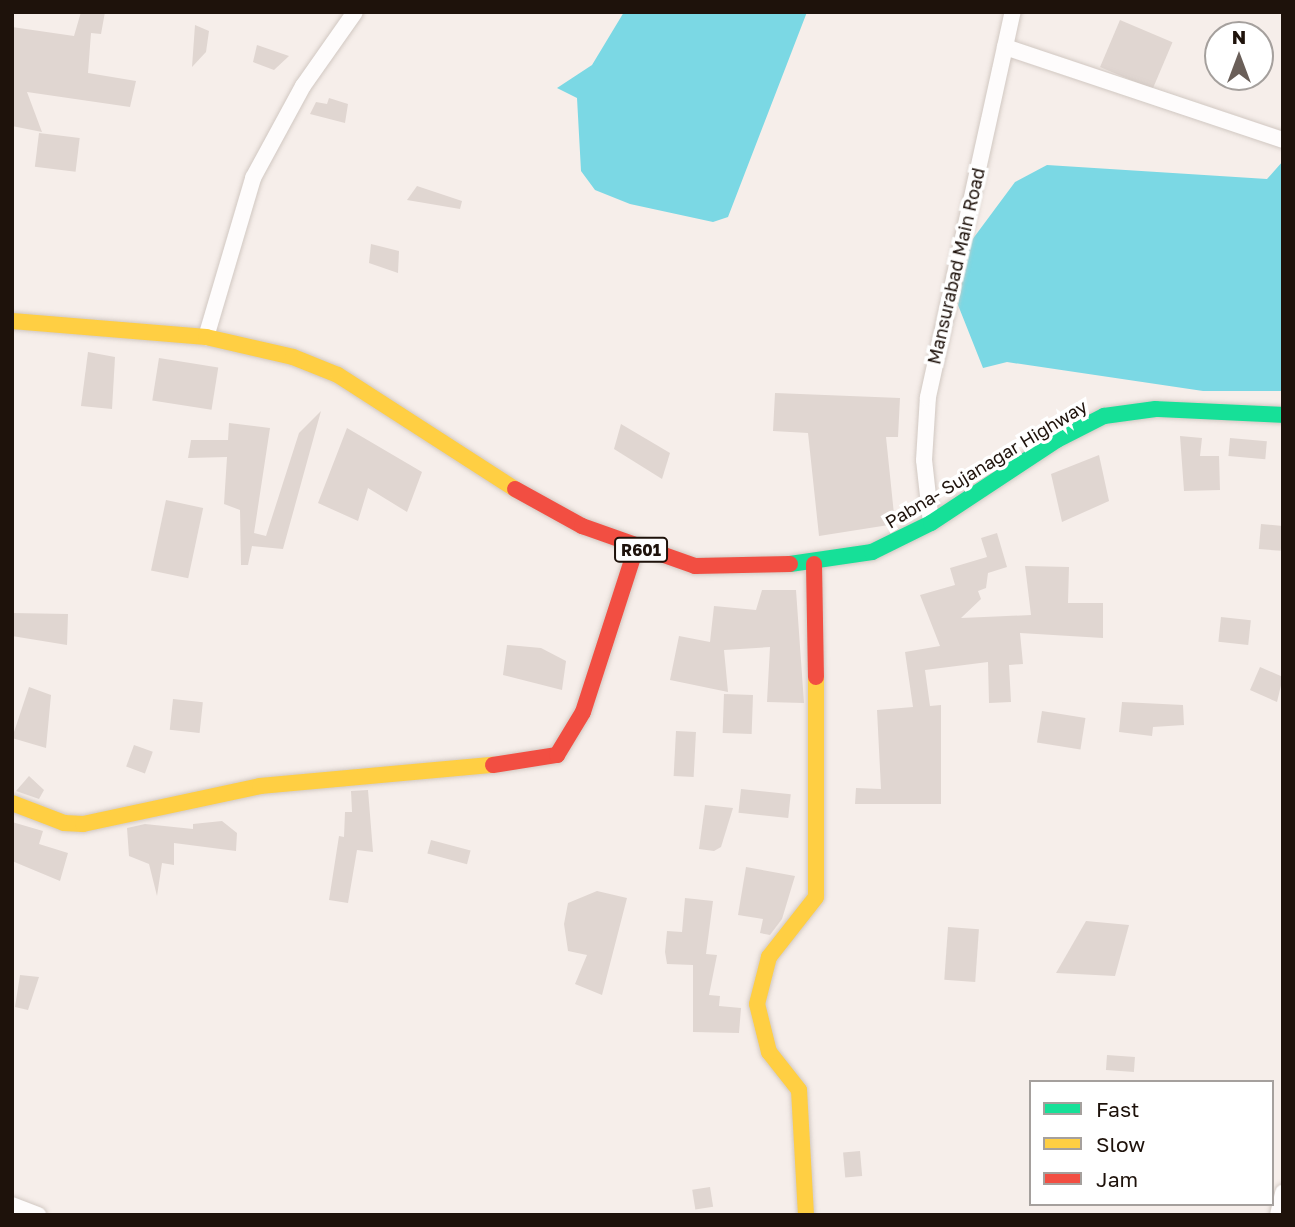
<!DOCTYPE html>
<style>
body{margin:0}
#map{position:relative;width:1295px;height:1227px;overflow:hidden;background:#f6eeea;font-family:"Golos Text",sans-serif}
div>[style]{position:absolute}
.water>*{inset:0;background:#7bd8e4}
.building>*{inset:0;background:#e0d6d1;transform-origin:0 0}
.roads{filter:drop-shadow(0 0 2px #d1c8c2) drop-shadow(0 0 2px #d1c8c2)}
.street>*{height:16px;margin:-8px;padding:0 8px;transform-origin:8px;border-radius:8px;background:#fefcfc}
.fast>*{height:16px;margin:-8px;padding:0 8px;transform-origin:8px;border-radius:8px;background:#16e098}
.slow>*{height:16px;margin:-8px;padding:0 8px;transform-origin:8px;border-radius:8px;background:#ffcf43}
.jam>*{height:16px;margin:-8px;padding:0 8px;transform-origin:8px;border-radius:8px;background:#f24e42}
span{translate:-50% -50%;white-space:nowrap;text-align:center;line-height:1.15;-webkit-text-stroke:7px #fff;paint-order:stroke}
.shield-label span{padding:2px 5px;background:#fff;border:2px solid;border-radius:5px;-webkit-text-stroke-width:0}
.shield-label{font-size:16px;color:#1e120b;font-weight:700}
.street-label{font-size:18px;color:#1e120b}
.frame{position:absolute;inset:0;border:14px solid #1e120b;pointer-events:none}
.legend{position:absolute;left:1029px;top:1080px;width:245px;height:126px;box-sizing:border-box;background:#fff;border:2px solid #a5a09d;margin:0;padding:9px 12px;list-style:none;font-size:21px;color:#1e120b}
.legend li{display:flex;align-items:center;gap:14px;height:35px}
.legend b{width:35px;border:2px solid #a5a09d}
.north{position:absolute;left:1204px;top:21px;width:70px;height:70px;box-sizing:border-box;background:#fff;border:2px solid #a5a09d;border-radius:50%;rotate:0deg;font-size:19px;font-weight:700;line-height:28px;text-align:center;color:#1e120b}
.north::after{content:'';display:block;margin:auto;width:24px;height:32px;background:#6a5f59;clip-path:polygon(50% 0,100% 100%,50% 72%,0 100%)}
</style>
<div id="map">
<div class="water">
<i style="clip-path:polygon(624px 12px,807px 12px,728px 217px,713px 222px,630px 204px,595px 190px,581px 171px,577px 98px,557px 88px,592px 65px)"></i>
<i style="clip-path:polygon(1283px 161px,1281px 391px,1203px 391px,1007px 362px,983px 368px,958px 305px,969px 244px,1015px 182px,1047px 165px,1267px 179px)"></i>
</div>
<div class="building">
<i style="clip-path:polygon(81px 12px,105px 12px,101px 34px,91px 33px,88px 73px,136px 81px,130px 107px,27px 92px,42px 132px,12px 126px,12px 27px,74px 36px)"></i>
<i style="left:1120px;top:20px;width:57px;height:51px;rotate:23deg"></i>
<i style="clip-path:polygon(195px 25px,209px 31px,206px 52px,192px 67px)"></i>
<i style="clip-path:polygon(257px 45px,289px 56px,274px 70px,253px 62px)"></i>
<i style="clip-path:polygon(329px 98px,348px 104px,345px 123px,310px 114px,316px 102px,327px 104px)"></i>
<i style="left:39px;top:133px;width:41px;height:34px;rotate:7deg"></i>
<i style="clip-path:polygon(417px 186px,462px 201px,460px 209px,407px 200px)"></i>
<i style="clip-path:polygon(371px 244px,399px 251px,398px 273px,369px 263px)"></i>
<i style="clip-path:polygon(88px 352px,115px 357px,112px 409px,81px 406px)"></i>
<i style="left:159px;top:358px;width:60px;height:43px;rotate:9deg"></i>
<i style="clip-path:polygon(775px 393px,900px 398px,898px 437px,886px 437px,895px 524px,819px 536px,808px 433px,773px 431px)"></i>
<i style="clip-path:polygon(321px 411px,283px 549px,252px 546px,248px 565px,241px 565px,240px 510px,224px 504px,227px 457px,188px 458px,191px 440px,228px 440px,229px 423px,270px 428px,254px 533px,266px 536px,299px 433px)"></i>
<i style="clip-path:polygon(621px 424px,670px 453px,662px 479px,614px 449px)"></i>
<i style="clip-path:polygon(347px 428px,422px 472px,407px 512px,368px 488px,358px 521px,318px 503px)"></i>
<i style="clip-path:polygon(1180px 436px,1202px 438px,1200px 456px,1219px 456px,1220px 490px,1184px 491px)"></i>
<i style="left:1230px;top:438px;width:37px;height:18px;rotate:5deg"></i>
<i style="clip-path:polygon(1099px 455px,1109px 501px,1062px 522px,1051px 474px)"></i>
<i style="left:166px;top:500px;width:38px;height:72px;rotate:12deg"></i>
<i style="left:1261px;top:524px;width:22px;height:25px;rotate:5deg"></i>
<i style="clip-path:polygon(997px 533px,1007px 567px,988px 573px,986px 588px,978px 591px,981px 599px,961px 618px,1031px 615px,1025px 566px,1069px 567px,1068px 603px,1103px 603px,1103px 638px,1020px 633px,1023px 664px,1009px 665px,1011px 702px,989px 703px,988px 662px,925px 670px,930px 706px,941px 705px,941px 804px,855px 804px,856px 788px,881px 789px,877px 710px,913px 707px,905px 652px,940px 646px,920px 595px,955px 585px,950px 568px,987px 557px,981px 538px)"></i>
<i style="clip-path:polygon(762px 590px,796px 590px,804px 703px,767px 702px,770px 647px,724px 650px,728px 692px,670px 680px,679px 636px,710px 642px,714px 606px,756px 610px)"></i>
<i style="clip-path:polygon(12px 613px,68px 614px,67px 645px,12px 636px)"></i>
<i style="left:1221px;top:617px;width:30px;height:25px;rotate:6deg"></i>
<i style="clip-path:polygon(507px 645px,541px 648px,566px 661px,562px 690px,503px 675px)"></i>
<i style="clip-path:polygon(1260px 667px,1283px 677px,1277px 702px,1250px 690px)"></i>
<i style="clip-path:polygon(29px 687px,51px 695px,46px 748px,12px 738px)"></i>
<i style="left:724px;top:694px;width:29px;height:39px;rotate:2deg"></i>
<i style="left:173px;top:699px;width:30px;height:31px;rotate:6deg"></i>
<i style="clip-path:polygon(1122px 702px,1183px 705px,1184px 725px,1153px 727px,1152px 736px,1119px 732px)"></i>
<i style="left:1042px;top:711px;width:44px;height:32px;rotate:9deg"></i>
<i style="left:676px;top:731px;width:20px;height:45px;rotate:3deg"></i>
<i style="left:134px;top:745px;width:20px;height:23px;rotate:20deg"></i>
<i style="clip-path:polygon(29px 776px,44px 790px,39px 799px,16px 791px)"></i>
<i style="left:741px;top:789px;width:50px;height:24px;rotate:6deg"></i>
<i style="clip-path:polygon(368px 790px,373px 852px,357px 850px,348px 903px,329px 900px,339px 836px,344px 837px,345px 812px,352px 812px,351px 791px)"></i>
<i style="clip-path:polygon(705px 805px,733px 808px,721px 847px,714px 851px,699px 849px)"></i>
<i style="clip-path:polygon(222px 821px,237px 833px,236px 851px,174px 843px,174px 865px,162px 863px,157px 896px,149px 864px,129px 856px,127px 828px,145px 824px,193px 829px,193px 824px)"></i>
<i style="clip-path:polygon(12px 822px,43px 831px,39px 844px,68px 853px,60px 881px,12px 861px)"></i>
<i style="left:431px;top:840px;width:41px;height:14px;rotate:15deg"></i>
<i style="clip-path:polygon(746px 867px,795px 876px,782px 919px,770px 935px,760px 933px,763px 919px,738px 915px)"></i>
<i style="clip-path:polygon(597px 891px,627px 898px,602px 995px,575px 984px,587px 955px,568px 951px,564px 924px,568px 903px)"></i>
<i style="clip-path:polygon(685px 898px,713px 901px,706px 954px,717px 955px,709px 995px,720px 996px,719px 1006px,741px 1008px,739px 1033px,693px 1032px,693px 965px,667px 964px,665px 952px,667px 931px,682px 932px)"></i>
<i style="clip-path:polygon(1086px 921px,1129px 925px,1115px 976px,1056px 973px)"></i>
<i style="left:948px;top:927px;width:31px;height:53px;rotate:4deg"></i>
<i style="clip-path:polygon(20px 975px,39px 977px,28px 1010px,15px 1007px)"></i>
<i style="left:1107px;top:1055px;width:28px;height:15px;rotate:4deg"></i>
<i style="left:860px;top:1151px;width:25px;height:17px;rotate:85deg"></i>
<i style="left:710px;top:1187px;width:20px;height:18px;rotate:81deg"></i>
</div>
<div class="roads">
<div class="street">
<i style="left:1005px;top:47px;width:293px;rotate:18.5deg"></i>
<i style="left:206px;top:337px;width:166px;rotate:-73.5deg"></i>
<i style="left:253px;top:178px;width:105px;rotate:-61.5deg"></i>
<i style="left:303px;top:86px;width:90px;rotate:-54.9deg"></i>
<i style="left:931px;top:523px;width:63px;rotate:-96.3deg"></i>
<i style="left:924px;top:460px;width:63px;rotate:-86.4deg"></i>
<i style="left:928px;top:397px;width:394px;rotate:-77.6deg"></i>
<i style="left:12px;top:1205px;width:28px;rotate:21deg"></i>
<i style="left:1278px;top:1215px;width:23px;rotate:-77deg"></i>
</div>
<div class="fast">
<i style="left:790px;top:564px;width:83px;rotate:-8.3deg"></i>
<i style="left:872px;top:552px;width:66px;rotate:-26.2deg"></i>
<i style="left:931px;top:523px;width:151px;rotate:-33.4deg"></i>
<i style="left:1057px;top:440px;width:53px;rotate:-27.1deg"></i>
<i style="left:1104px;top:416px;width:52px;rotate:-7.7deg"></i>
<i style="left:1156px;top:409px;width:127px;rotate:2.7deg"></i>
</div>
<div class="slow">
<i style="left:12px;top:321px;width:195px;rotate:4.7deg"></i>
<i style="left:206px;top:337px;width:89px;rotate:12.9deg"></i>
<i style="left:293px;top:357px;width:48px;rotate:21.8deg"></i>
<i style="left:338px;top:375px;width:211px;rotate:32.8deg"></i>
<i style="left:12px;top:803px;width:56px;rotate:21deg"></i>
<i style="left:64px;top:823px;width:19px;rotate:3deg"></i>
<i style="left:83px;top:824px;width:181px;rotate:-12.1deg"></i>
<i style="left:260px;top:786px;width:234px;rotate:-5.2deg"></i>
<i style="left:806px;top:1215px;width:125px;rotate:-93.2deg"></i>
<i style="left:799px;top:1090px;width:48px;rotate:-128.3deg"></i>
<i style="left:769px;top:1052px;width:49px;rotate:-104deg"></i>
<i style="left:757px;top:1004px;width:49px;rotate:-75.7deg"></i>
<i style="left:769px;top:957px;width:76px;rotate:-51.9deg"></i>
<i style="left:816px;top:897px;width:220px;rotate:-90deg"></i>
</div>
<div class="jam">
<i style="left:515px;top:489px;width:77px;rotate:28.9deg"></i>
<i style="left:582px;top:526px;width:120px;rotate:19.5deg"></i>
<i style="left:695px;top:566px;width:95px;rotate:-1.2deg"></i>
<i style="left:814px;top:564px;width:113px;rotate:89deg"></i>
<i style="left:493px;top:765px;width:65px;rotate:-8.9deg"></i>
<i style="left:557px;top:755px;width:50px;rotate:-58.8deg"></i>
<i style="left:583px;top:712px;width:172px;rotate:-72.1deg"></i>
</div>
</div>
<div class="shield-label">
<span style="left:641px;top:550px">R601</span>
</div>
<div class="street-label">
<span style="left:956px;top:266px;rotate:-77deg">Mansurabad Main Road</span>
<span style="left:986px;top:464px;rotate:-31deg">Pabna- Sujanagar Highway</span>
</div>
<div class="frame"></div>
<ul class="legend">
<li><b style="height:9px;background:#16e098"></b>Fast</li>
<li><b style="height:9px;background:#ffcf43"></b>Slow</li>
<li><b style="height:9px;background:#f24e42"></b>Jam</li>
</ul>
<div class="north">N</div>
</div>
